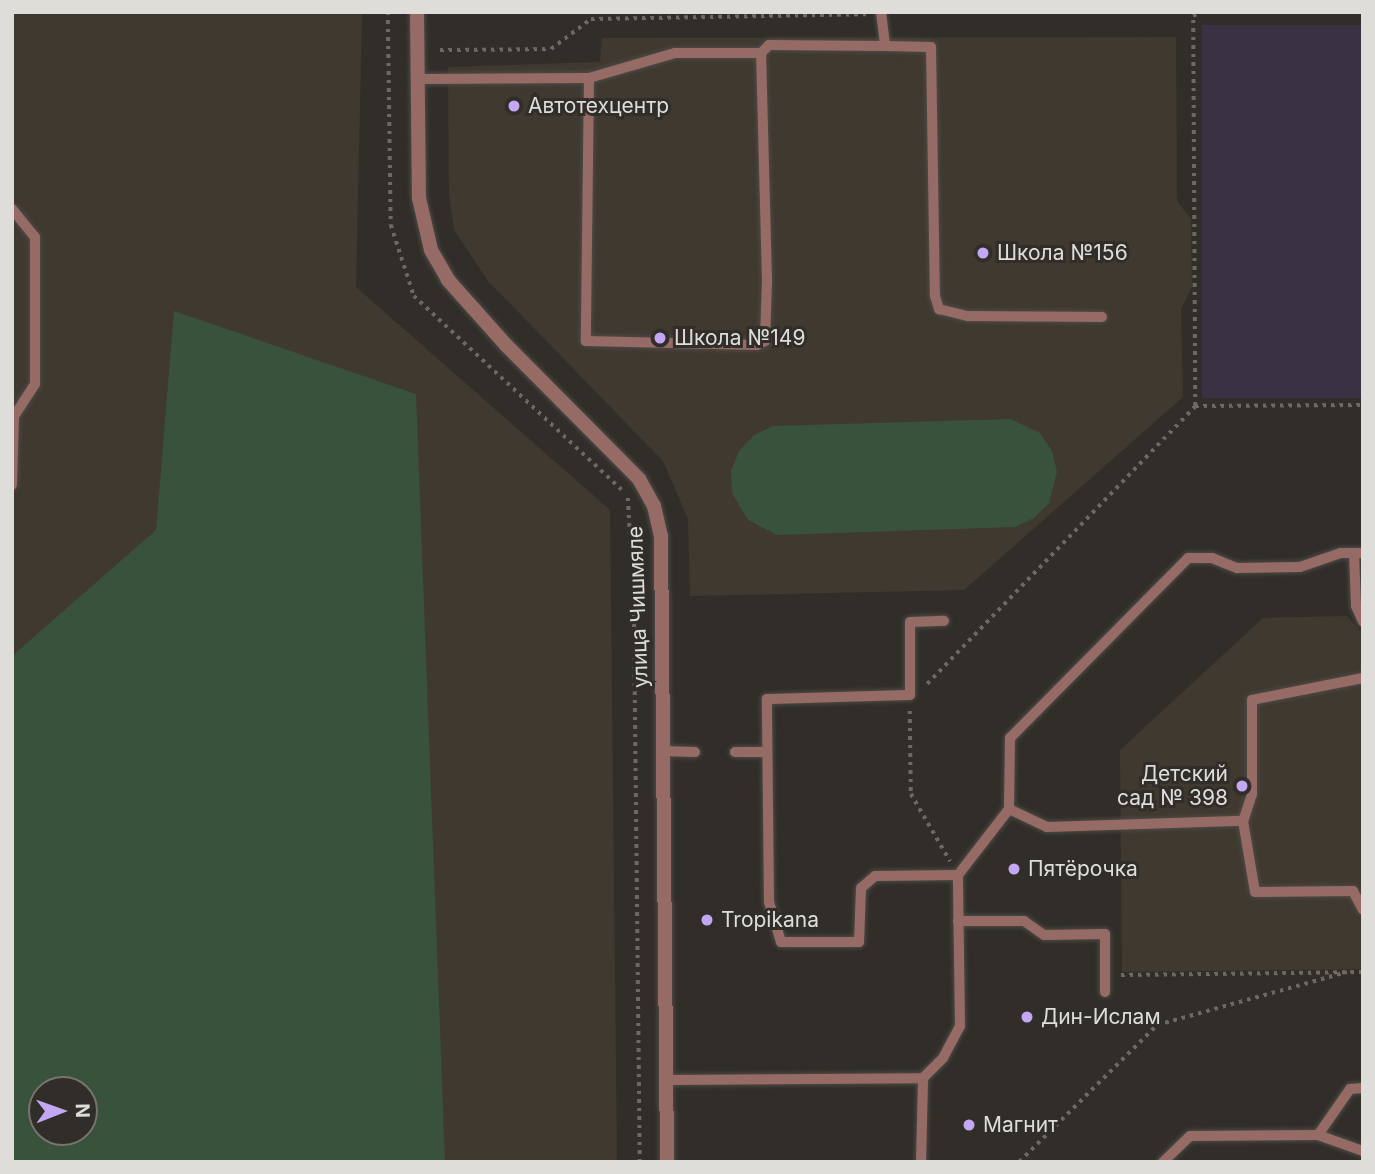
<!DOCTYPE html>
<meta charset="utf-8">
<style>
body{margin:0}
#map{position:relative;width:1375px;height:1174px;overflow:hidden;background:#312e29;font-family:Inter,sans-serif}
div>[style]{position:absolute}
.built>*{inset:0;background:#403930}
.medical>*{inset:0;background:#3a3242;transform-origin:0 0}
.green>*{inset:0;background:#39523b}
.path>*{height:3.5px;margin-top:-1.75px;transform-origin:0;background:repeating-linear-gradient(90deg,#6c6965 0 3.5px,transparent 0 8.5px)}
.roads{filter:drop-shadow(0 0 2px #4d4a45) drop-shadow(0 0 2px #4d4a45)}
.lane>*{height:10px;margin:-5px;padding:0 5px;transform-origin:5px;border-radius:5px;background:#966b66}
.street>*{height:14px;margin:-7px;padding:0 7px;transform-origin:7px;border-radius:7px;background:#966b66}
.dots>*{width:19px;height:19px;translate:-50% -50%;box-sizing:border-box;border:4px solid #312e29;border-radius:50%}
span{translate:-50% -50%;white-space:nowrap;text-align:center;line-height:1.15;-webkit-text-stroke:6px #312e29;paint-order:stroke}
.poi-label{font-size:21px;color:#dfddda}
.left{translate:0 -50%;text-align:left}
.right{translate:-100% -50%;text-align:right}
.street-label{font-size:21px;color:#dfddda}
.frame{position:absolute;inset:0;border:14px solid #dfddda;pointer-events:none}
.north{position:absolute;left:28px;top:1076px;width:70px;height:70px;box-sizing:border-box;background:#312e29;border:2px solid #777470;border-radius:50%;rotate:89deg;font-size:19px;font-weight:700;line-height:28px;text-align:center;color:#dfddda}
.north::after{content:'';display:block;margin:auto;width:24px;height:32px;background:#c3a7f2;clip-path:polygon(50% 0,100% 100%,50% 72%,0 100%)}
</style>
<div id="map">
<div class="built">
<i style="clip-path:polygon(evenodd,12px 12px,362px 12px,356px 287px,610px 510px,617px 1162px,12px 1162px,12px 12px,42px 1090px,84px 1090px,84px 1132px,42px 1132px,42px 1090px)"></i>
<i style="clip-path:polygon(1176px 37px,1177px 201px,1191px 219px,1192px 287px,1181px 309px,1183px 397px,964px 590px,690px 596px,688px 519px,663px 461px,488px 281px,454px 230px,449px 194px,448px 67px,600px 62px,602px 38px)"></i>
<i style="clip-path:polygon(1347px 616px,1363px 634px,1363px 969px,1122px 972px,1120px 750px,1263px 618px)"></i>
</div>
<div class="medical">
<i style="left:1363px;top:25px;width:373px;height:161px;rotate:90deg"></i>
</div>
<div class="green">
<i style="clip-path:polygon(evenodd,174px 311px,416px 394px,445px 1162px,12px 1162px,12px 656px,156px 530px,174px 311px,42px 1090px,84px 1090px,84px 1132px,42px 1132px,42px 1090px)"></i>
<i style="clip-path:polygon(1011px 419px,1040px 433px,1052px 451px,1057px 472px,1049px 503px,1034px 518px,1015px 527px,777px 535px,748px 520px,732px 493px,731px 471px,739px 451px,754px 435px,773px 426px)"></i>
</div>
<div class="path">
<i style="left:388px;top:12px;width:213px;rotate:89.2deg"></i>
<i style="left:391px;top:225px;width:75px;rotate:72.1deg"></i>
<i style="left:414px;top:296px;width:284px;rotate:43deg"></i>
<i style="left:440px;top:50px;width:111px;rotate:-0.5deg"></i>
<i style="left:551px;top:49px;width:50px;rotate:-36.9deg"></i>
<i style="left:591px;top:19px;width:275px;rotate:-1deg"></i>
<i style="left:1195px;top:406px;width:390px;rotate:-90.3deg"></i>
<i style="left:1193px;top:16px;width:9px;rotate:-27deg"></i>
<i style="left:628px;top:498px;width:100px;rotate:86.6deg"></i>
<i style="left:634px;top:598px;width:564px;rotate:89.39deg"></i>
<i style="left:927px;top:684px;width:386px;rotate:-46deg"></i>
<i style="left:1195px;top:406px;width:168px;rotate:-0.3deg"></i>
<i style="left:910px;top:711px;width:83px;rotate:89.3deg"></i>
<i style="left:911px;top:794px;width:78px;rotate:59.8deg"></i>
<i style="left:1121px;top:975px;width:242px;rotate:-0.7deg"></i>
<i style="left:1019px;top:1162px;width:194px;rotate:-44.8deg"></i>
<i style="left:1157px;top:1025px;width:197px;rotate:-15.6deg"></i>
</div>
<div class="roads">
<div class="lane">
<i style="left:881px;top:12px;width:34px;rotate:83deg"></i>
<i style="left:885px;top:46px;width:46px;rotate:1.2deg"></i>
<i style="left:931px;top:47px;width:249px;rotate:89.1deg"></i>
<i style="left:935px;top:296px;width:14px;rotate:73deg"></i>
<i style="left:939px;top:309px;width:30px;rotate:14deg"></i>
<i style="left:968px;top:316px;width:134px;rotate:0.4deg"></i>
<i style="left:589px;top:78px;width:90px;rotate:-16.2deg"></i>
<i style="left:675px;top:53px;width:86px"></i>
<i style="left:761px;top:53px;width:11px;rotate:-45deg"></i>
<i style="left:769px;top:45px;width:116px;rotate:0.5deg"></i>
<i style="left:418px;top:79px;width:171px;rotate:-0.3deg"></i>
<i style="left:589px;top:78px;width:263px;rotate:90.7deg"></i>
<i style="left:586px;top:341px;width:171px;rotate:1.3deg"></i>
<i style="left:757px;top:345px;width:9px;rotate:-27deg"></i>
<i style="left:765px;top:341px;width:60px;rotate:-88.1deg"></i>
<i style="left:767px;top:281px;width:228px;rotate:-91.5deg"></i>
<i style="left:12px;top:209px;width:36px;rotate:51deg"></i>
<i style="left:35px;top:237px;width:147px;rotate:90deg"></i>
<i style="left:35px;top:384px;width:38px;rotate:123deg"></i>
<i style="left:14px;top:416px;width:69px;rotate:91.7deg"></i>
<i style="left:1354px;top:553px;width:53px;rotate:87.8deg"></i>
<i style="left:1356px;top:606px;width:17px;rotate:66deg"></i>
<i style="left:1363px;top:678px;width:113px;rotate:168.8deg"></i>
<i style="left:1252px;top:700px;width:94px;rotate:90deg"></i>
<i style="left:1252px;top:794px;width:28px;rotate:108deg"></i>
<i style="left:1243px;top:821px;width:72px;rotate:80.4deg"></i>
<i style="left:1255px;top:892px;width:98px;rotate:-0.6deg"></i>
<i style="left:1353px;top:891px;width:21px;rotate:62deg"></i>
<i style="left:663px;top:751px;width:32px;rotate:2deg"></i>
<i style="left:735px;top:752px;width:32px"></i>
<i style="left:1009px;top:809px;width:42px;rotate:25.3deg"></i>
<i style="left:1047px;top:827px;width:196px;rotate:-1.8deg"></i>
<i style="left:958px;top:875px;width:83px;rotate:-52.3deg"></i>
<i style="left:1009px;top:809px;width:71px;rotate:-89.2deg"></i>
<i style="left:1010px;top:738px;width:253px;rotate:-45.3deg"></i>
<i style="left:1188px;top:558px;width:24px"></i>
<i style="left:1212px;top:558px;width:27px;rotate:22deg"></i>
<i style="left:1237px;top:568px;width:63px;rotate:-0.9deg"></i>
<i style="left:1300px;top:567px;width:43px;rotate:-18.9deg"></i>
<i style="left:1341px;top:553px;width:22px"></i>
<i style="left:958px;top:921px;width:66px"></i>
<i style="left:1024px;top:921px;width:24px;rotate:35deg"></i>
<i style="left:1044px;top:935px;width:61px;rotate:-0.9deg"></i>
<i style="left:1105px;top:934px;width:58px;rotate:90deg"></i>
<i style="left:666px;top:1080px;width:257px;rotate:-0.4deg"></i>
<i style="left:923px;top:1078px;width:28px;rotate:-45deg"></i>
<i style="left:943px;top:1058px;width:36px;rotate:-62deg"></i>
<i style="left:960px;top:1026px;width:151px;rotate:-90.8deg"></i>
<i style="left:958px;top:875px;width:83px;rotate:179.3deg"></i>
<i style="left:875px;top:876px;width:18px;rotate:139deg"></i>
<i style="left:861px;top:888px;width:54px;rotate:92.1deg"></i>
<i style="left:859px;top:942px;width:78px;rotate:180deg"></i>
<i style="left:781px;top:942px;width:42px;rotate:-106.7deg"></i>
<i style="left:769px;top:902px;width:203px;rotate:-90.6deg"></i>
<i style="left:767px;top:699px;width:143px;rotate:-1.6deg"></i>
<i style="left:910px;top:695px;width:73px;rotate:-90deg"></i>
<i style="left:910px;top:622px;width:34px;rotate:-2deg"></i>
<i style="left:1363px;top:1088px;width:13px;rotate:176deg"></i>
<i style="left:1350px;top:1089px;width:56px;rotate:124.8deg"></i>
<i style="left:1318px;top:1135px;width:48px;rotate:19.6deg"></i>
<i style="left:921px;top:1162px;width:84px;rotate:-88.6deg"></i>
<i style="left:1163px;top:1162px;width:37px;rotate:-44deg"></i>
<i style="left:1190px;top:1136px;width:128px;rotate:-0.4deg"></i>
</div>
<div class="street">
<i style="left:417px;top:12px;width:186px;rotate:89.4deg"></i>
<i style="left:419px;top:198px;width:53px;rotate:77deg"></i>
<i style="left:431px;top:250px;width:34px;rotate:60deg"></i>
<i style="left:448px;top:280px;width:87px;rotate:48.3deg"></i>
<i style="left:506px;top:345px;width:189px;rotate:45.2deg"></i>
<i style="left:639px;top:479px;width:31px;rotate:61deg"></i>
<i style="left:654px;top:506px;width:31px;rotate:77deg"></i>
<i style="left:661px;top:536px;width:626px;rotate:89.45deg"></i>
</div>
</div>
<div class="dots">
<i style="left:514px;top:106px;background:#c3a7f2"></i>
<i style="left:983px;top:253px;background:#c3a7f2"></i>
<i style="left:660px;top:338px;background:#c3a7f2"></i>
<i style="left:1242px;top:786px;background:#c3a7f2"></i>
<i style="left:1014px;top:869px;background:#c3a7f2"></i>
<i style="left:707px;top:920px;background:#c3a7f2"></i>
<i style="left:1027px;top:1017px;background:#c3a7f2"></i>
<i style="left:969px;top:1125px;background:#c3a7f2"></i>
</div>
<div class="poi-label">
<span class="left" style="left:528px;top:106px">Автотехцентр</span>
<span class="left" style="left:997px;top:253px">Школа №156</span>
<span class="left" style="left:674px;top:338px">Школа №149</span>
<span class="right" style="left:1228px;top:786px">Детский<br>сад № 398</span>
<span class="left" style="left:1028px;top:869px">Пятёрочка</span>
<span class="left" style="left:721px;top:920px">Tropikana</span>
<span class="left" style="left:1041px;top:1017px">Дин-Ислам</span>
<span class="left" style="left:983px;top:1125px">Магнит</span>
</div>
<div class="street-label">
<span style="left:638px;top:607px;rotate:-92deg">улица Чишмяле</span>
</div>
<div class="frame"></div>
<div class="north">N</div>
</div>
